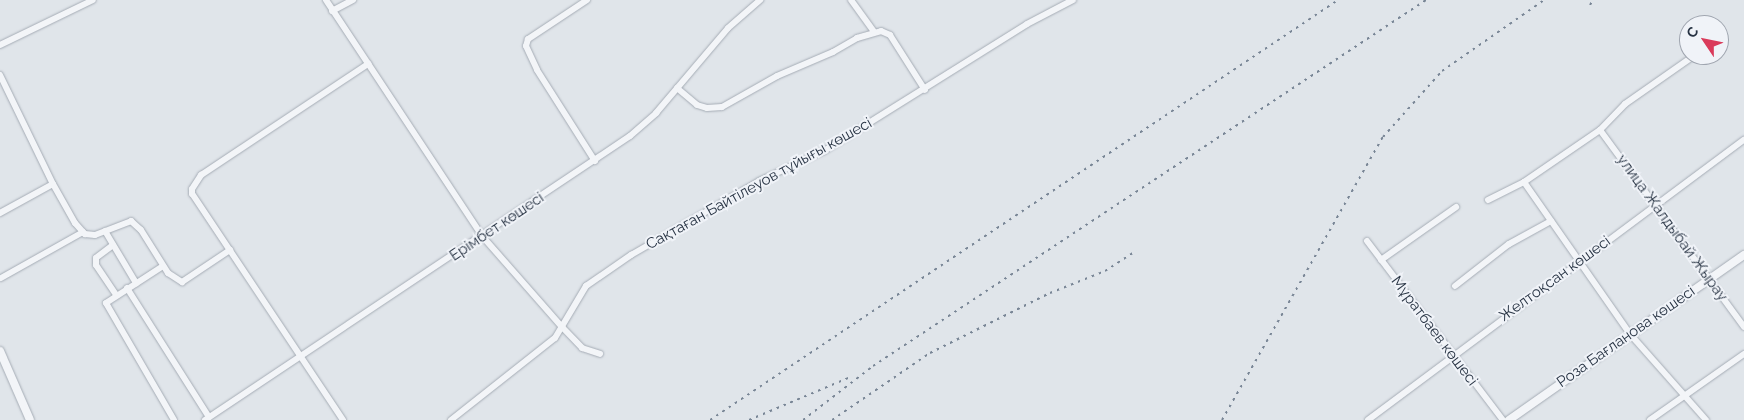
<!DOCTYPE html>
<meta charset="utf-8">
<style>
body{margin:0}
#map{position:relative;width:1744px;height:420px;overflow:hidden;background:#e0e5ea;font-family:Raleway,sans-serif}
div>[style]{position:absolute}
.roads{filter:drop-shadow(0 0 1px #a5acb5) drop-shadow(0 0 1px #a5acb5)}
.minor>*{height:6px;margin:-3px;padding:0 3px;transform-origin:3px;border-radius:3px;background:#f3f5f8}
.tertiary>*{height:8px;margin:-4px;padding:0 4px;transform-origin:4px;border-radius:4px;background:#f3f5f8}
.rail>*{height:2px;margin-top:-1px;transform-origin:0;background:repeating-linear-gradient(90deg,#788595 0 2.5px,transparent 0 7.5px)}
span{translate:-50% -50%;white-space:nowrap;text-align:center;line-height:1.15;-webkit-text-stroke:4px #f0f3f8;paint-order:stroke}
.street-label{font-size:15px;color:#273343}
.north{position:absolute;left:1679px;top:15px;width:50px;height:50px;box-sizing:border-box;background:#f0f3f8;border:1px solid #a0a6b0;border-radius:50%;rotate:304deg;font-size:14px;font-weight:700;line-height:20px;text-align:center;color:#273343}
.north::after{content:'';display:block;margin:auto;width:18px;height:22px;background:#da3b5b;clip-path:polygon(50% 0,100% 100%,50% 72%,0 100%)}
</style>
<div id="map">
<div class="roads">
<div class="minor">
<i style="left:326px;top:0;width:284px;rotate:56.5deg"></i>
<i style="left:483px;top:237px;width:121px;rotate:48.7deg"></i>
<i style="left:563px;top:328px;width:28px;rotate:46deg"></i>
<i style="left:582px;top:348px;width:19px;rotate:18deg"></i>
<i style="left:587px;top:0;width:71px;rotate:146.5deg"></i>
<i style="left:528px;top:39px;width:7px;rotate:106deg"></i>
<i style="left:526px;top:46px;width:26px;rotate:65deg"></i>
<i style="left:537px;top:70px;width:108px;rotate:57.5deg"></i>
<i style="left:851px;top:0;width:39px;rotate:54deg"></i>
<i style="left:332px;top:11px;width:24px;rotate:-28deg"></i>
<i style="left:0;top:45px;width:103px;rotate:-25.8deg"></i>
<i style="left:0;top:75px;width:121px;rotate:64.1deg"></i>
<i style="left:677px;top:88px;width:26px;rotate:40deg"></i>
<i style="left:697px;top:105px;width:10px;rotate:17deg"></i>
<i style="left:707px;top:108px;width:15px;rotate:-4deg"></i>
<i style="left:722px;top:107px;width:63px;rotate:-29.4deg"></i>
<i style="left:777px;top:76px;width:61px;rotate:-23.2deg"></i>
<i style="left:833px;top:52px;width:28px;rotate:-30deg"></i>
<i style="left:857px;top:38px;width:25px;rotate:-16deg"></i>
<i style="left:881px;top:31px;width:10px;rotate:24deg"></i>
<i style="left:890px;top:35px;width:65px;rotate:57.5deg"></i>
<i style="left:1600px;top:130px;width:244px;rotate:53.8deg"></i>
<i style="left:1524px;top:182px;width:185px;rotate:55.1deg"></i>
<i style="left:1630px;top:334px;width:115px;rotate:48.5deg"></i>
<i style="left:1488px;top:200px;width:40px;rotate:-26.6deg"></i>
<i style="left:1524px;top:182px;width:92px;rotate:-34.4deg"></i>
<i style="left:1600px;top:130px;width:36px;rotate:-46deg"></i>
<i style="left:1625px;top:104px;width:85px;rotate:-35deg"></i>
<i style="left:0;top:213px;width:60px;rotate:-28.7deg"></i>
<i style="left:53px;top:184px;width:45px;rotate:60.6deg"></i>
<i style="left:75px;top:223px;width:15px;rotate:48deg"></i>
<i style="left:85px;top:234px;width:10px;rotate:6deg"></i>
<i style="left:95px;top:235px;width:39px;rotate:-21deg"></i>
<i style="left:131px;top:221px;width:13px;rotate:42deg"></i>
<i style="left:141px;top:230px;width:51px;rotate:57.9deg"></i>
<i style="left:168px;top:273px;width:17px;rotate:33deg"></i>
<i style="left:182px;top:282px;width:58px;rotate:-33.7deg"></i>
<i style="left:105px;top:231px;width:61px;rotate:59.2deg"></i>
<i style="left:1367px;top:241px;width:225px;rotate:52.8deg"></i>
<i style="left:113px;top:245px;width:21px;rotate:143deg"></i>
<i style="left:96px;top:258px;width:7px;rotate:90deg"></i>
<i style="left:96px;top:265px;width:36px;rotate:56deg"></i>
<i style="left:1381px;top:260px;width:92px;rotate:-35.2deg"></i>
<i style="left:163px;top:266px;width:68px;rotate:147deg"></i>
<i style="left:106px;top:303px;width:135px;rotate:59.8deg"></i>
<i style="left:1px;top:278px;width:94px;rotate:-29.3deg"></i>
<i style="left:1455px;top:286px;width:68px;rotate:-37.9deg"></i>
<i style="left:1509px;top:244px;width:48px;rotate:-28.7deg"></i>
<i style="left:127px;top:288px;width:153px;rotate:57.6deg"></i>
<i style="left:205px;top:420px;width:511px;rotate:-33.75deg"></i>
<i style="left:630px;top:136px;width:35px;rotate:-41deg"></i>
<i style="left:656px;top:113px;width:111px;rotate:-49.7deg"></i>
<i style="left:728px;top:28px;width:43px;rotate:-41.2deg"></i>
<i style="left:343px;top:420px;width:272px;rotate:-123.7deg"></i>
<i style="left:192px;top:194px;width:5px;rotate:-90deg"></i>
<i style="left:192px;top:189px;width:17px;rotate:-57deg"></i>
<i style="left:201px;top:175px;width:201px;rotate:-33.6deg"></i>
<i style="left:451px;top:420px;width:132px;rotate:-38.3deg"></i>
<i style="left:555px;top:338px;width:61px;rotate:-59.2deg"></i>
<i style="left:586px;top:286px;width:55px;rotate:-34.6deg"></i>
<i style="left:631px;top:255px;width:148px;rotate:-30deg"></i>
<i style="left:759px;top:181px;width:72px;rotate:-24.8deg"></i>
<i style="left:824px;top:151px;width:239px;rotate:-32deg"></i>
<i style="left:1027px;top:24px;width:52px;rotate:-27.6deg"></i>
<i style="left:1368px;top:420px;width:469px;rotate:-36.7deg"></i>
<i style="left:1650px;top:420px;width:115px;rotate:-35.1deg"></i>
</div>
<div class="tertiary">
<i style="left:0;top:351px;width:75px;rotate:66.5deg"></i>
<i style="left:1509px;top:420px;width:287px;rotate:-35.1deg"></i>
</div>
</div>
<div class="rail">
<i style="left:1590px;top:5px;width:6px;rotate:-59deg"></i>
<i style="left:710px;top:420px;width:756px;rotate:-33.77deg"></i>
<i style="left:749px;top:420px;width:108px;rotate:-23deg"></i>
<i style="left:803px;top:420px;width:88px;rotate:-37.6deg"></i>
<i style="left:873px;top:366px;width:663px;rotate:-33.5deg"></i>
<i style="left:832px;top:420px;width:119px;rotate:-34.4deg"></i>
<i style="left:930px;top:353px;width:134px;rotate:-26.6deg"></i>
<i style="left:1050px;top:293px;width:59px;rotate:-21.8deg"></i>
<i style="left:1105px;top:271px;width:37px;rotate:-33deg"></i>
<i style="left:1222px;top:420px;width:326px;rotate:-60.4deg"></i>
<i style="left:1383px;top:137px;width:89px;rotate:-48.2deg"></i>
<i style="left:1442px;top:71px;width:124px;rotate:-34.8deg"></i>
</div>
<div class="street-label">
<span style="left:759px;top:184px;rotate:-29deg">Сақтаған Байтілеуов тұйығы көшесі</span>
<span style="left:497px;top:227px;rotate:-34deg">Ерімбет көшесі</span>
<span style="left:1672px;top:228px;rotate:54deg">улица Жалдыбай Жырау</span>
<span style="left:1555px;top:279px;rotate:-36deg">Желтоқсан көшесі</span>
<span style="left:1434px;top:331px;rotate:53deg">Мұратбаев көшесі</span>
<span style="left:1626px;top:337px;rotate:-35deg">Роза Бағланова көшесі</span>
</div>
<div class="north">С</div>
</div>
